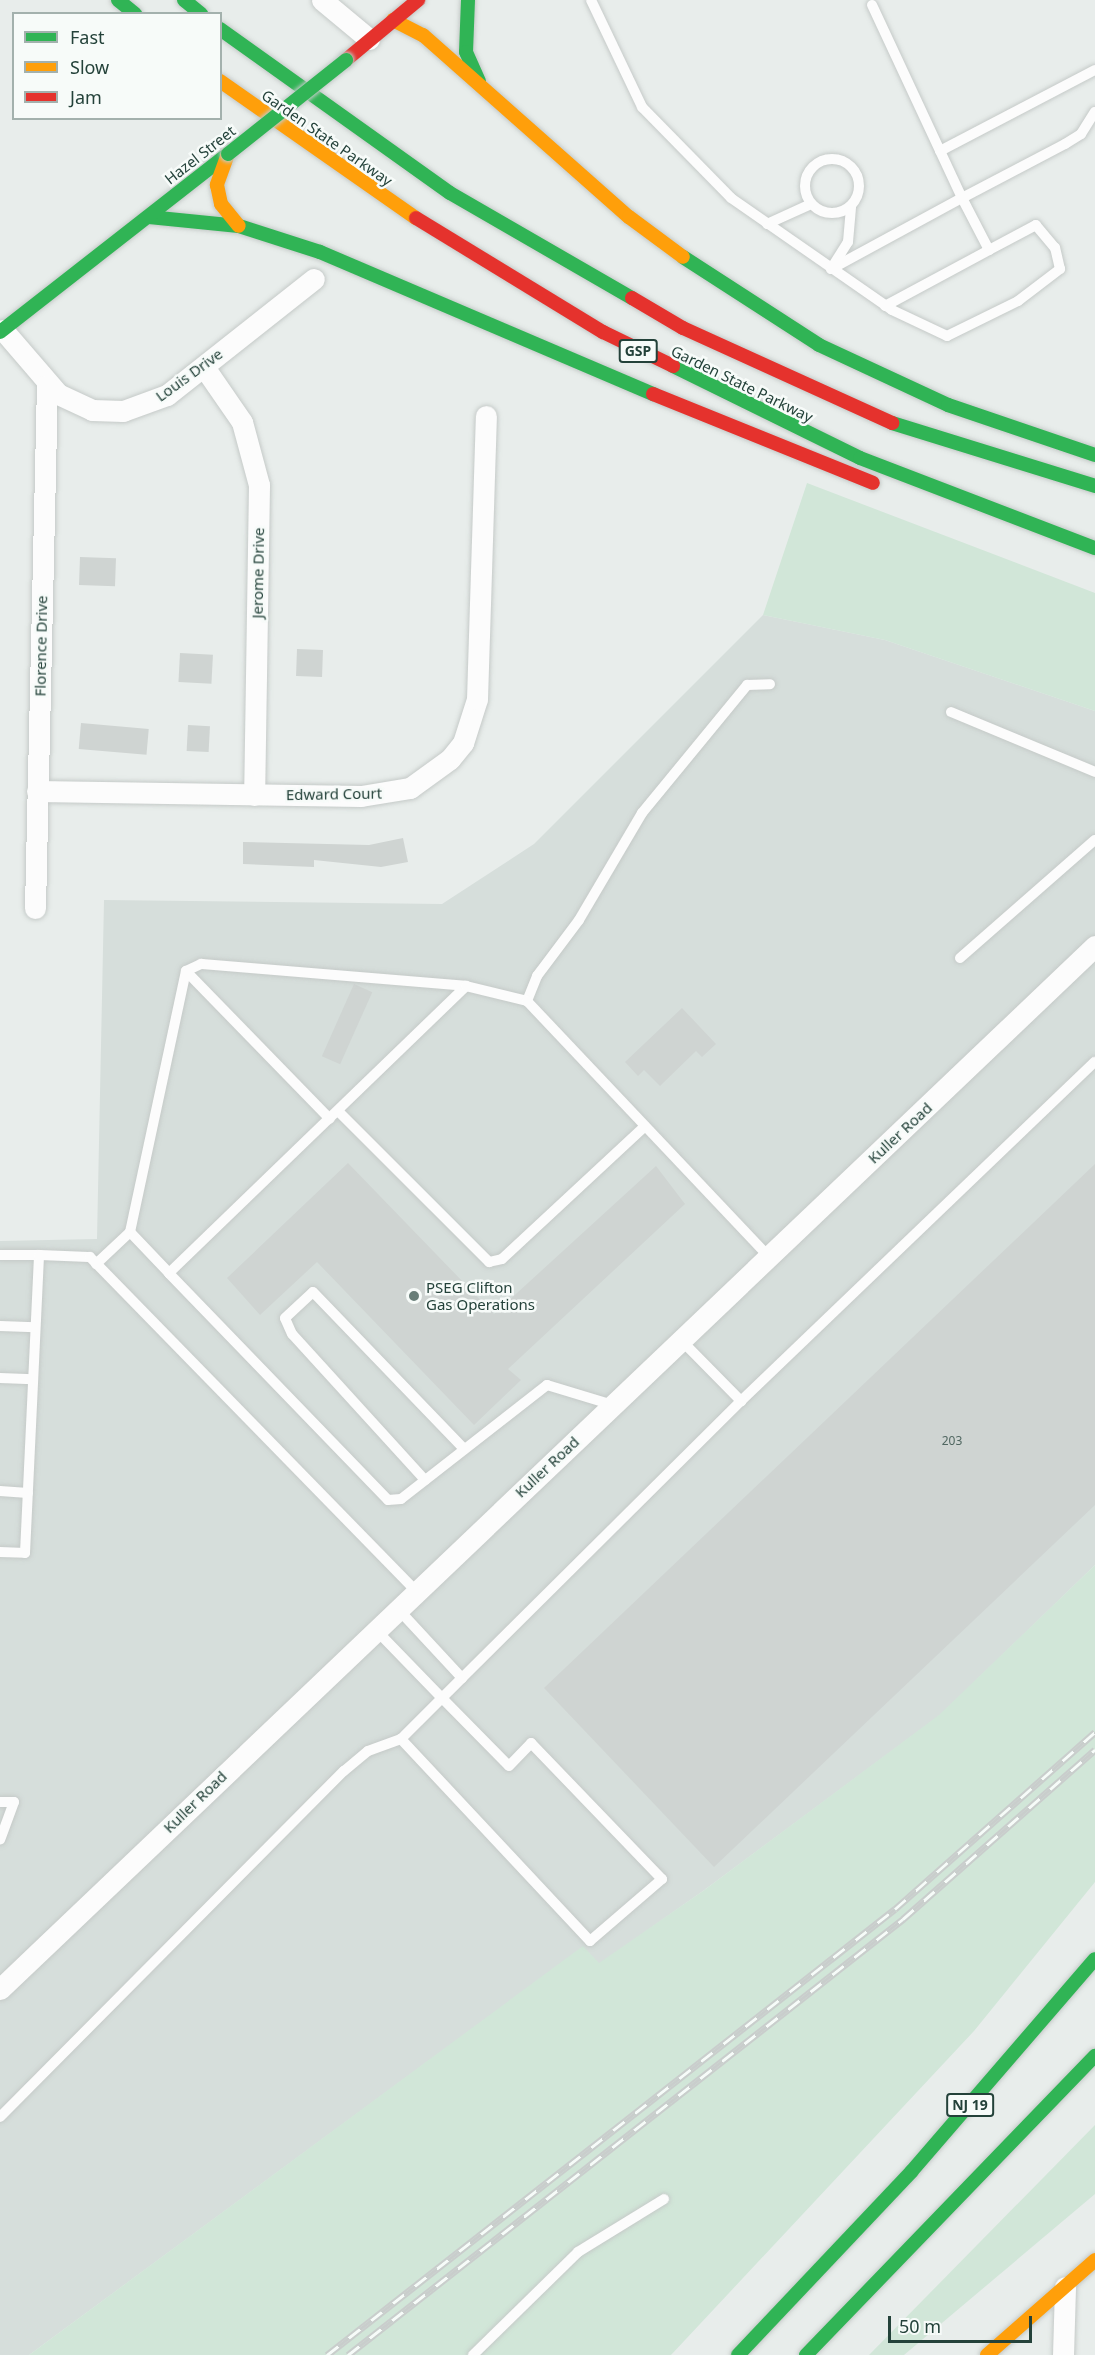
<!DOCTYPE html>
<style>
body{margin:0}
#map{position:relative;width:1095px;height:2355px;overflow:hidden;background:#e8edeb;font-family:"Noto Sans",sans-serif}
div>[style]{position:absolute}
.built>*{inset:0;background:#d6dedb}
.green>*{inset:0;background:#d1e6d8}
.building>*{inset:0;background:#cfd4d2;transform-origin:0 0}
.roads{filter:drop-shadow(0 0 2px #c5cac8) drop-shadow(0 0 2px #c5cac8)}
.lane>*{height:10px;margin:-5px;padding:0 5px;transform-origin:5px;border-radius:5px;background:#fcfcfc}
.lane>.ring{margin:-5px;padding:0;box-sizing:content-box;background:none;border:10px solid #fcfcfc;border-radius:50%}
.street>*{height:21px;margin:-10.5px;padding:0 10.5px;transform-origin:10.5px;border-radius:10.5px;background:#fcfcfc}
.fast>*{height:14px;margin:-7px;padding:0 7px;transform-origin:7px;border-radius:7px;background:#30b455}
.slow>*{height:14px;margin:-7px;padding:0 7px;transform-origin:7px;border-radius:7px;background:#ff9f0a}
.jam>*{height:14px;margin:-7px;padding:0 7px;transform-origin:7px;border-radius:7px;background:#e5322d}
.rail>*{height:7px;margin-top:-3.5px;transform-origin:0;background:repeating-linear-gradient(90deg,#f7fbf9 0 14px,#c9cdcc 0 28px);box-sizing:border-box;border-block:2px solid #c9cdcc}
.bridges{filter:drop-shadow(0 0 2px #c3cbc8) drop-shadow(0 0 2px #c3cbc8)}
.fast-bridge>*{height:14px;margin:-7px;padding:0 7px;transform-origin:7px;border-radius:7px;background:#30b455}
.dots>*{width:16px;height:16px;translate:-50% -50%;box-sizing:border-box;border:3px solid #f7fbf9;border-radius:50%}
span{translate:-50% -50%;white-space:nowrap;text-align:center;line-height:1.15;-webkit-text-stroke:5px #f7fbf9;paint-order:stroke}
.number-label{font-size:12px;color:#506761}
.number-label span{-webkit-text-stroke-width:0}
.shield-label span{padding:2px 4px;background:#f7fbf9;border:2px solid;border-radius:4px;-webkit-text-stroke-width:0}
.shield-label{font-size:14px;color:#24423a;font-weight:700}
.street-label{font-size:15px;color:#24423a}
.poi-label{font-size:15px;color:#24423a}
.left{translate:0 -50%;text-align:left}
.legend{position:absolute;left:12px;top:12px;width:210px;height:108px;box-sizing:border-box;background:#f7fbf9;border:2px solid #a3b1ad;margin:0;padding:8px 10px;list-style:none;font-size:18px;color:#24423a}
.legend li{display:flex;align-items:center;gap:12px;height:30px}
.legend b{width:30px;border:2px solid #a3b1ad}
.scale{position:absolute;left:888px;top:2316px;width:144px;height:27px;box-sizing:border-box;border:3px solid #24423a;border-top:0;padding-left:8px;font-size:18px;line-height:21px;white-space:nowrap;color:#24423a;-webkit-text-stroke:4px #f7fbf9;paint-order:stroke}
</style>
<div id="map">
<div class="built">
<i style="clip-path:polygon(763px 615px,885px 640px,1095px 711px,1095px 1565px,940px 1715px,703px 1891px,599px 1964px,583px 1947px,29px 2355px,0 2355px,0 1241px,97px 1239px,104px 900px,442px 904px,534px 844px)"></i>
</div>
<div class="green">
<i style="clip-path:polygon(807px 483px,1095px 593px,1095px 711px,885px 640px,763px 615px)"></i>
<i style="clip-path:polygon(1095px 1565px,1095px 1882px,974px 2031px,671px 2355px,29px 2355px,583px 1946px,599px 1963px,703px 1891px,939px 1715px)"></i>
<i style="clip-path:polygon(1095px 2125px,1095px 2194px,904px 2355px,869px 2355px)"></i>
</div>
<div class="building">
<i style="left:80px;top:557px;width:36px;height:28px;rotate:2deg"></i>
<i style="left:297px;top:649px;width:26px;height:27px;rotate:2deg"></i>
<i style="left:180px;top:653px;width:33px;height:29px;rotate:3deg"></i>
<i style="left:81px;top:723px;width:68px;height:26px;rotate:5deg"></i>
<i style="left:188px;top:725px;width:22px;height:26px;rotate:3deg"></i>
<i style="clip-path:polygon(403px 838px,408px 862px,381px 867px,314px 860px,314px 867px,243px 864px,243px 842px,369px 845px)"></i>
<i style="left:354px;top:984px;width:20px;height:79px;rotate:24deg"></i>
<i style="clip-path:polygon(682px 1008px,716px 1044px,702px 1057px,696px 1051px,660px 1086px,644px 1070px,638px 1076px,625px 1062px)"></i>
<i style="clip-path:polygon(348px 1163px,494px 1314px,656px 1166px,685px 1204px,508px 1369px,521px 1380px,474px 1425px,317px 1262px,260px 1315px,227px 1278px)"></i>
<i style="clip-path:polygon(1095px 1164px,1095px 1505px,714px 1867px,544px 1688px)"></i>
</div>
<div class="roads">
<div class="lane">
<i style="left:591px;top:0;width:119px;rotate:64.5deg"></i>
<i style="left:642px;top:107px;width:127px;rotate:45.6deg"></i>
<i style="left:731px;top:198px;width:196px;rotate:34.8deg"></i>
<i style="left:892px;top:310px;width:61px;rotate:25.3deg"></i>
<i style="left:947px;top:336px;width:79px;rotate:-26.2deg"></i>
<i style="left:1018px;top:301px;width:53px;rotate:-37.3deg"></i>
<i style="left:1060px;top:269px;width:22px;rotate:-103deg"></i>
<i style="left:1055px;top:248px;width:30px;rotate:-130deg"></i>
<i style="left:1036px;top:225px;width:53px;rotate:152deg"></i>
<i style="left:989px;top:250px;width:59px;rotate:-117.4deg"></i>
<i style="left:962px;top:198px;width:116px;rotate:-27.7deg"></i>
<i style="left:1065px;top:144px;width:19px;rotate:-32deg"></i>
<i style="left:1081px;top:134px;width:26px;rotate:-58deg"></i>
<i style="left:940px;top:151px;width:175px;rotate:-27.6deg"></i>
<i class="ring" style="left:805px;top:159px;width:44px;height:44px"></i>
<i style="left:767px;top:224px;width:48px;rotate:-24.4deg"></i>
<i style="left:831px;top:269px;width:149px;rotate:-28.5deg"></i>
<i style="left:962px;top:198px;width:213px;rotate:-115deg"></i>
<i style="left:831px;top:269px;width:32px;rotate:-58deg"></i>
<i style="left:848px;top:242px;width:35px;rotate:-85deg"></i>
<i style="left:885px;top:306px;width:118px;rotate:-28.3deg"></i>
<i style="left:951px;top:712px;width:156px;rotate:22.6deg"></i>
<i style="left:960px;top:958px;width:179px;rotate:-41.2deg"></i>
<i style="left:186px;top:971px;width:206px;rotate:45.8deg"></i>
<i style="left:527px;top:1001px;width:27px;rotate:-68deg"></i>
<i style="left:537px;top:976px;width:70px;rotate:-53.1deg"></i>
<i style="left:579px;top:920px;width:124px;rotate:-59.5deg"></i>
<i style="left:642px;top:813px;width:166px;rotate:-50.6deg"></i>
<i style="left:747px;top:685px;width:23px;rotate:-2deg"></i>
<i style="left:338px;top:1111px;width:214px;rotate:45deg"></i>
<i style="left:489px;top:1262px;width:13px;rotate:-13deg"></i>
<i style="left:502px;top:1259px;width:195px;rotate:-42.9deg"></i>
<i style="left:130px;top:1232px;width:57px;rotate:46.4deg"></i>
<i style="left:0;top:1255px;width:39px"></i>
<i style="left:96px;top:1264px;width:47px;rotate:-43.3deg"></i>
<i style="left:130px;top:1232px;width:267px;rotate:-77.9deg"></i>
<i style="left:186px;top:971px;width:17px;rotate:-25deg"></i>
<i style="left:201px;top:964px;width:266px;rotate:4.7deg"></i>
<i style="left:0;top:1326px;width:35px;rotate:2deg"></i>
<i style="left:681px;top:1340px;width:86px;rotate:45.5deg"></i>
<i style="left:741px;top:1401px;width:490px;rotate:-43.8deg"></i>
<i style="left:0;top:1378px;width:33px;rotate:2deg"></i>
<i style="left:613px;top:1405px;width:69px;rotate:-163.1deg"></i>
<i style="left:547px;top:1385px;width:185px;rotate:142deg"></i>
<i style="left:401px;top:1499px;width:13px;rotate:176deg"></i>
<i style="left:388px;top:1500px;width:315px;rotate:-134deg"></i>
<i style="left:169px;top:1273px;width:413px;rotate:-44deg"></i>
<i style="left:466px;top:986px;width:63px;rotate:13.8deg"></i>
<i style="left:527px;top:1001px;width:352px;rotate:46.6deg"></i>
<i style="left:425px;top:1480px;width:197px;rotate:-132.3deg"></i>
<i style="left:292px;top:1334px;width:17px;rotate:-114deg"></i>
<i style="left:285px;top:1318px;width:38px;rotate:-43deg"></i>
<i style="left:313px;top:1292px;width:218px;rotate:46.1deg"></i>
<i style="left:0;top:1491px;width:28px;rotate:4deg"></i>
<i style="left:0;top:1552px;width:25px;rotate:2deg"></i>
<i style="left:25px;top:1553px;width:298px;rotate:-87.3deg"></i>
<i style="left:39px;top:1255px;width:51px;rotate:2.2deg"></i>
<i style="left:90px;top:1257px;width:467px;rotate:45.7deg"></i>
<i style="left:398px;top:1609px;width:94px;rotate:47.2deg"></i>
<i style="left:376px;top:1630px;width:95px;rotate:45.9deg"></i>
<i style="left:442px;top:1698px;width:95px;rotate:45.4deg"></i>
<i style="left:509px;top:1766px;width:32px;rotate:-46deg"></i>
<i style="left:531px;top:1743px;width:189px;rotate:46.1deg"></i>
<i style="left:662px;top:1879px;width:95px;rotate:139.3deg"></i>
<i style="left:590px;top:1941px;width:277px;rotate:-133.1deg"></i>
<i style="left:401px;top:1739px;width:86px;rotate:-45deg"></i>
<i style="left:462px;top:1678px;width:393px;rotate:-44.8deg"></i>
<i style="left:0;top:1802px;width:14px"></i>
<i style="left:14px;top:1802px;width:40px;rotate:110.2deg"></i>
<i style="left:0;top:2117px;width:488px;rotate:-45.2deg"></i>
<i style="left:344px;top:1771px;width:31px;rotate:-40deg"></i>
<i style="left:368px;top:1751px;width:35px;rotate:-20deg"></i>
<i style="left:473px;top:2355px;width:147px;rotate:-44.4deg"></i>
<i style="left:578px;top:2252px;width:101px;rotate:-31.6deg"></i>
</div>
<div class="street">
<i style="left:322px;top:0;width:61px;rotate:39.7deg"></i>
<i style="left:3px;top:330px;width:84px;rotate:49.3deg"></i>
<i style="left:58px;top:394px;width:38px;rotate:25deg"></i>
<i style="left:92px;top:410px;width:31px;rotate:2deg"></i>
<i style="left:123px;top:411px;width:47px;rotate:-20deg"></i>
<i style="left:167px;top:395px;width:187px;rotate:-38.3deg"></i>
<i style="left:204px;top:367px;width:67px;rotate:55.4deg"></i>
<i style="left:242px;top:422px;width:65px;rotate:74.9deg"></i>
<i style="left:259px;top:485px;width:310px;rotate:90.9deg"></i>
<i style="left:37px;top:791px;width:324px;rotate:0.9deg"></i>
<i style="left:361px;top:796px;width:50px;rotate:-9.3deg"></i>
<i style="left:410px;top:788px;width:49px;rotate:-35.9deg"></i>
<i style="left:450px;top:759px;width:21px;rotate:-51deg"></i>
<i style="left:463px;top:743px;width:46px;rotate:-72.3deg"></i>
<i style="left:477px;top:699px;width:283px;rotate:-88.2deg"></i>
<i style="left:35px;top:908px;width:523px;rotate:-88.69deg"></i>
<i style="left:0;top:1989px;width:1512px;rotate:-43.61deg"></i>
<i style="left:1063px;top:2355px;width:68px;rotate:-88.3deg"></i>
</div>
<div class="fast">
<i style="left:118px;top:0;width:22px;rotate:39deg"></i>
<i style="left:184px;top:0;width:22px;rotate:39deg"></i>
<i style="left:468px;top:0;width:52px;rotate:92.2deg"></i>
<i style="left:466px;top:52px;width:32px;rotate:66deg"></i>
<i style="left:220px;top:29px;width:282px;rotate:35.5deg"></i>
<i style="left:450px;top:193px;width:210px;rotate:30deg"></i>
<i style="left:149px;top:217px;width:90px;rotate:5.7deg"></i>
<i style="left:239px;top:226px;width:85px;rotate:17.8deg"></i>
<i style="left:320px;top:252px;width:362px;rotate:23.1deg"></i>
<i style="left:683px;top:257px;width:162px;rotate:32.9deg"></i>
<i style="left:819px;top:345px;width:142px;rotate:24.9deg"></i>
<i style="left:948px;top:405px;width:155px;rotate:18.8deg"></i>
<i style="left:0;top:332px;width:289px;rotate:-38deg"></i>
<i style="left:673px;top:366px;width:208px;rotate:26.2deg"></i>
<i style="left:860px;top:458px;width:252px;rotate:21deg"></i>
<i style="left:892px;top:423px;width:213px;rotate:17.2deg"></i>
<i style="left:738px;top:2355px;width:252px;rotate:-46.6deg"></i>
<i style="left:911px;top:2172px;width:281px;rotate:-49.2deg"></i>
<i style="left:806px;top:2355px;width:416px;rotate:-46deg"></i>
</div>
<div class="slow">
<i style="left:393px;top:20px;width:34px;rotate:27deg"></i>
<i style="left:423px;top:35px;width:275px;rotate:41.5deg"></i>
<i style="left:629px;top:217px;width:67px;rotate:36.5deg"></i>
<i style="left:220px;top:81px;width:239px;rotate:35deg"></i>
<i style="left:228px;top:154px;width:33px;rotate:110deg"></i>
<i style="left:217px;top:185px;width:19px;rotate:78deg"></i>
<i style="left:221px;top:204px;width:28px;rotate:51deg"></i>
<i style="left:987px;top:2355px;width:144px;rotate:-41.3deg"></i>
</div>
<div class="jam">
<i style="left:346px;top:60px;width:94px;rotate:-39.8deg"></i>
<i style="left:416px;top:218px;width:219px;rotate:31.4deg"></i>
<i style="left:603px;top:332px;width:78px;rotate:25.9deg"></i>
<i style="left:632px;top:298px;width:59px;rotate:30.5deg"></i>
<i style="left:683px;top:328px;width:230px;rotate:24.4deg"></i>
<i style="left:653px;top:394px;width:237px;rotate:22deg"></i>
</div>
</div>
<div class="rail">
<i style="left:327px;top:2355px;width:722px;rotate:-38.14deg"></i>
<i style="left:895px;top:1909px;width:267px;rotate:-41.5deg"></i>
<i style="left:348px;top:2355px;width:706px;rotate:-38.15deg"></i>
<i style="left:903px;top:1919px;width:256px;rotate:-41.4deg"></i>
</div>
<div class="bridges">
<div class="fast-bridge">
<i style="left:228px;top:154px;width:151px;rotate:-38.5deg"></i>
</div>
</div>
<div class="dots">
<i style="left:414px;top:1296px;background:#697e78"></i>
</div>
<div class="number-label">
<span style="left:952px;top:1441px">203</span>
</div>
<div class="shield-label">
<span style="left:638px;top:351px">GSP</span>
<span style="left:970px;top:2105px">NJ 19</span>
</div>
<div class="street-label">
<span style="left:327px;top:138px;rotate:35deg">Garden State Parkway</span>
<span style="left:200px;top:155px;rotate:-38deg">Hazel Street</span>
<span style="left:189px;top:375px;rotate:-36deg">Louis Drive</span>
<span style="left:742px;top:384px;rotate:26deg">Garden State Parkway</span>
<span style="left:258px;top:573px;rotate:-89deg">Jerome Drive</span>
<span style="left:41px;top:646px;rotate:-89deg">Florence Drive</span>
<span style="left:334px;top:794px;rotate:-1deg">Edward Court</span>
<span style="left:900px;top:1133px;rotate:-43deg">Kuller Road</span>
<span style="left:547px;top:1467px;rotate:-43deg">Kuller Road</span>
<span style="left:195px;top:1802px;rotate:-44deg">Kuller Road</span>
</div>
<div class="poi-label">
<span class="left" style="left:426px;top:1296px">PSEG Clifton<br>Gas Operations</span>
</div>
<ul class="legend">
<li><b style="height:8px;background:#30b455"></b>Fast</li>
<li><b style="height:8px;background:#ff9f0a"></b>Slow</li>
<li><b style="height:8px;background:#e5322d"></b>Jam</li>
</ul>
<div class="scale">50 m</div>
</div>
